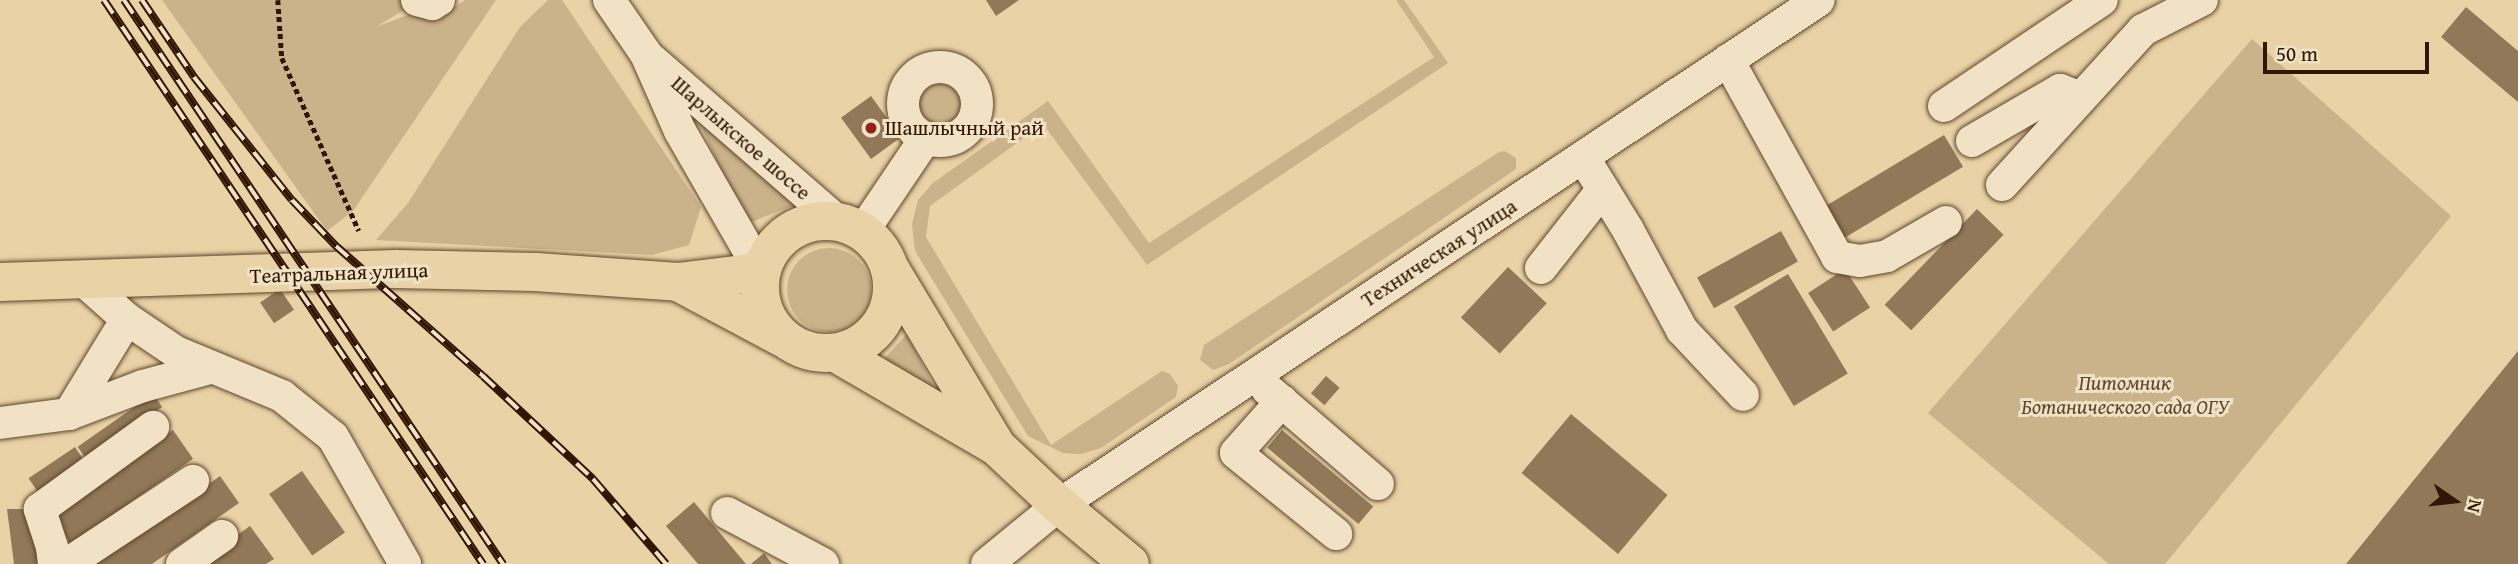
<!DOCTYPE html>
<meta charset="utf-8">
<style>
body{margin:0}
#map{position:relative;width:2518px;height:564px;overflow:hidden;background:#e9d2a6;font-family:"Gentium Book Plus",serif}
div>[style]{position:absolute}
.green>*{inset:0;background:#cab28a}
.round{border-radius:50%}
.building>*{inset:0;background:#917858;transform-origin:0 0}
.path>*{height:4.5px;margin-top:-2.25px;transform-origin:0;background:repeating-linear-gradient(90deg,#311703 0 5px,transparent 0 8.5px)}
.roads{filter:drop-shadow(0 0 2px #5f462c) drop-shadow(0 0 2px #5f462c)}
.minor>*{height:32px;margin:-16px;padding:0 16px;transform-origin:16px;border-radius:16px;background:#f1e2c5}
.minor>.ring{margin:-16px;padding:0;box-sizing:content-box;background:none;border:32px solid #f1e2c5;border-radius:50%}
.major>*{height:38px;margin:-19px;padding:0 19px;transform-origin:19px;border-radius:19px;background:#e9d2a6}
.major>.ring{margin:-19px;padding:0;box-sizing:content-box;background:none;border:38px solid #e9d2a6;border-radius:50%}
.rail>*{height:8px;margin-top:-4px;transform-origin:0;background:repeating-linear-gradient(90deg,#f1e2c5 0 16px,#311703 0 32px);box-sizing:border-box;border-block:2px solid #311703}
.dots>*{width:19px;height:19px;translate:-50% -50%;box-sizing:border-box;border:4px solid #f1e2c5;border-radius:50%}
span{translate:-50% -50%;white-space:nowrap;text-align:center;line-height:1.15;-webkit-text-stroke:6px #f1e2c5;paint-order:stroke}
.poi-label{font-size:21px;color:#311703}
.left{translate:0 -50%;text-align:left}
.street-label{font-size:21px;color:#311703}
.park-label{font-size:21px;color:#5f462c;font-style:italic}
.north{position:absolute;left:2420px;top:466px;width:70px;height:70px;-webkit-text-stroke:5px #f1e2c5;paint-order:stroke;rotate:104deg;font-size:19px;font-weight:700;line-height:28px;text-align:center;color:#311703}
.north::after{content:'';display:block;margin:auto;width:24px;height:32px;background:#311703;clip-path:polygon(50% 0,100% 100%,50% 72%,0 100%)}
.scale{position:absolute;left:2263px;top:42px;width:166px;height:32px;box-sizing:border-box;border:4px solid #311703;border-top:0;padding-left:9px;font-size:21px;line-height:24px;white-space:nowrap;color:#311703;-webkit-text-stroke:5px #f1e2c5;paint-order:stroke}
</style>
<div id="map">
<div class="green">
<i style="clip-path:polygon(162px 0,420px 0,376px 27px,413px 13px,452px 9px,465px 0,496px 0,353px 211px,327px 231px)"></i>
<i style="clip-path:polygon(548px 0,562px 0,701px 207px,689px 245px,652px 255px,376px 240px,408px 203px,520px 27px)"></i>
<i style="clip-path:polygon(1396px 0,1404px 0,1448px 63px,1147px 265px,1043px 124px,930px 206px,926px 237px,1051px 445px,1162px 371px,1170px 374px,1178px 386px,1176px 397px,1101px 448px,1081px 454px,1063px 453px,1028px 436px,915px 251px,912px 224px,918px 200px,933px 183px,1048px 101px,1149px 243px,1434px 57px)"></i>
<i style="clip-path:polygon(2252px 39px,2451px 216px,2165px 564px,2109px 564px,1928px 413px)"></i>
<i class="round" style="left:916px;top:80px;width:52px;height:52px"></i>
<i style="clip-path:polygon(699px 122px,797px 204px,746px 224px)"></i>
<i style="clip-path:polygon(1505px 151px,1516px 158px,1516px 169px,1229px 364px,1213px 370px,1200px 360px,1204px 345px,1499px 152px)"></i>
<i class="round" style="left:787px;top:248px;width:84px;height:84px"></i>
<i style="clip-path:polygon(907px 334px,937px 393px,884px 359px)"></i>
</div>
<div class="building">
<i style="clip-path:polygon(986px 0,1019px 0,996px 16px)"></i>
<i style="clip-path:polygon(2466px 7px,2518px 51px,2518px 102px,2441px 37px)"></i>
<i style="left:871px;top:96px;width:51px;height:37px;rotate:54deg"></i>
<i style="left:1944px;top:135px;width:37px;height:140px;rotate:59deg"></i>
<i style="left:1977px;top:209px;width:37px;height:133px;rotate:44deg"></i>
<i style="left:1781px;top:231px;width:35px;height:96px;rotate:61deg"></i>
<i style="left:1508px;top:267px;width:53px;height:69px;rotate:43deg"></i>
<i style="left:1845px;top:269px;width:46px;height:44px;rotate:57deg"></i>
<i style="left:1788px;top:274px;width:116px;height:63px;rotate:59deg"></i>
<i style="left:280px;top:289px;width:25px;height:24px;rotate:56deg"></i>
<i style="clip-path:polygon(2518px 351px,2518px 564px,2346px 564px)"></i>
<i style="left:1326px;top:376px;width:18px;height:23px;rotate:41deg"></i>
<i style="left:153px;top:394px;width:16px;height:92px;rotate:55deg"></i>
<i style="left:1571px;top:414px;width:126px;height:77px;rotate:40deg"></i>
<i style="left:173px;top:430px;width:35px;height:149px;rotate:55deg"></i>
<i style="left:1282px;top:430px;width:119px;height:23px;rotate:40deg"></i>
<i style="left:75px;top:447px;width:22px;height:56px;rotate:56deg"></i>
<i style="left:302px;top:471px;width:75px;height:40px;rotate:55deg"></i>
<i style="clip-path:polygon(220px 476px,239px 503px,152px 564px,95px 564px)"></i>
<i style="clip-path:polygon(694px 502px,746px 564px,698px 564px,666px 526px)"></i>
<i style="clip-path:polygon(7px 509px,29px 509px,41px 564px,14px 564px)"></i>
<i style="clip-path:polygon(250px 526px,274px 559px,266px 564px,196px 564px)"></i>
<i style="clip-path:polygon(764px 553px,772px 564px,751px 564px)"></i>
</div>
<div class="path">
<i style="left:278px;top:0;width:58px;rotate:86.1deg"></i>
<i style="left:282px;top:58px;width:189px;rotate:66deg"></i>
</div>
<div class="roads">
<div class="minor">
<i style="left:417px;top:0;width:16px;rotate:15deg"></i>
<i style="left:432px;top:4px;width:8px;rotate:-30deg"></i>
<i style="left:609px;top:0;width:65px;rotate:55.6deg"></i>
<i style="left:646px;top:54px;width:84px;rotate:66.2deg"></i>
<i style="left:680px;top:131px;width:163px;rotate:60.1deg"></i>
<i style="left:652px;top:60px;width:245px;rotate:41deg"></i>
<i style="left:1728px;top:60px;width:225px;rotate:61deg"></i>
<i style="left:1837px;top:257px;width:23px;rotate:10deg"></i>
<i style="left:1860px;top:261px;width:27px;rotate:-10deg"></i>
<i style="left:1887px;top:256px;width:68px;rotate:-30deg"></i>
<i class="ring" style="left:903px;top:67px;width:42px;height:42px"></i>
<i style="left:1944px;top:106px;width:190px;rotate:-33.9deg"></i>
<i style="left:1972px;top:141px;width:102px;rotate:-30.1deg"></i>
<i style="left:2060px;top:90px;width:22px;rotate:21deg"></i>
<i style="left:1583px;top:157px;width:86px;rotate:58.3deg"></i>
<i style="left:1628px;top:230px;width:114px;rotate:61.6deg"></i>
<i style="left:1682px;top:330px;width:89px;rotate:46.8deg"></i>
<i style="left:2002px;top:185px;width:210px;rotate:-47.7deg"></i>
<i style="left:2143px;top:30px;width:66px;rotate:-27deg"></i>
<i style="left:863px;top:231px;width:111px;rotate:-56deg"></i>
<i style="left:1541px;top:268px;width:100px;rotate:-51.9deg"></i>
<i style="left:83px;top:280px;width:59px;rotate:41.6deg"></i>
<i style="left:127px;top:319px;width:59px;rotate:34deg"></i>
<i style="left:176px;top:352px;width:115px;rotate:22.5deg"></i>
<i style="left:282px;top:396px;width:65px;rotate:38.8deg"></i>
<i style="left:333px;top:437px;width:146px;rotate:60.4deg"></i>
<i style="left:1267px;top:389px;width:146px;rotate:40.6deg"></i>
<i style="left:1282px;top:401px;width:69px;rotate:131.5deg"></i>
<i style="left:1236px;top:453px;width:129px;rotate:39deg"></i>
<i style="left:69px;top:414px;width:111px;rotate:-58.6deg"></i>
<i style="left:0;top:423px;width:70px;rotate:-7.4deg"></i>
<i style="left:69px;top:414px;width:79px;rotate:-20.7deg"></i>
<i style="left:143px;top:386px;width:69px;rotate:-15deg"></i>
<i style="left:727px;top:513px;width:109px;rotate:28deg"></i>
<i style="left:54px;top:564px;width:17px;rotate:-97deg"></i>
<i style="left:52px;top:547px;width:40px;rotate:-108deg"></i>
<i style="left:40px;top:509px;width:140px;rotate:-36deg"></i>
<i style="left:67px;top:564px;width:151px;rotate:-33.4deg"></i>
<i style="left:182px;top:564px;width:49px;rotate:-35deg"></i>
<i style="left:987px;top:564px;width:93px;rotate:-39.3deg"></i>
<i style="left:1059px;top:505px;width:912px;rotate:-33.6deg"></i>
</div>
<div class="major">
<i class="ring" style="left:760px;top:221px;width:94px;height:94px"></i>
<i style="left:890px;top:269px;width:204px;rotate:59deg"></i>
<i style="left:0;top:282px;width:396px;rotate:-1.9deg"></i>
<i style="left:396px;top:269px;width:140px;rotate:1.2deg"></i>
<i style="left:536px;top:272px;width:142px;rotate:4deg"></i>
<i style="left:678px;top:282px;width:84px;rotate:-6.9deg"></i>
<i style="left:678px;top:282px;width:117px;rotate:28.1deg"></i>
<i style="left:836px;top:353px;width:185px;rotate:30.2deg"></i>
<i style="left:996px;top:446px;width:86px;rotate:43.1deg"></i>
<i style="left:1059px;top:505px;width:92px;rotate:39.7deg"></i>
</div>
</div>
<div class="rail">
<i style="left:104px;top:0;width:680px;rotate:56.1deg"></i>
<i style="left:124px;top:0;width:680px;rotate:56.1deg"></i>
<i style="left:142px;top:0;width:93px;rotate:56deg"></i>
<i style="left:194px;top:77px;width:157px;rotate:51.5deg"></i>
<i style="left:292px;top:200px;width:64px;rotate:46.3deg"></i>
<i style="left:336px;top:246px;width:196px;rotate:41.5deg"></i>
<i style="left:483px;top:376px;width:151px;rotate:43.1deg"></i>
<i style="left:593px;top:479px;width:112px;rotate:49.3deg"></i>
</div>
<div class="dots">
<i style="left:871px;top:128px;background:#8f2418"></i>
</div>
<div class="poi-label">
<span class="left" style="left:885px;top:128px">Шашлычный рай</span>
</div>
<div class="street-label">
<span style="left:741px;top:138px;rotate:41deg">Шарлыкское шоссе</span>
<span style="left:1439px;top:253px;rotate:-33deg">Техническая улица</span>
<span style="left:339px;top:273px;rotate:-2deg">Театральная улица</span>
</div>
<div class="park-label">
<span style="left:2125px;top:395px">Питомник<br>Ботанического сада ОГУ</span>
</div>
<div class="north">N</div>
<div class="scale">50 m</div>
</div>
